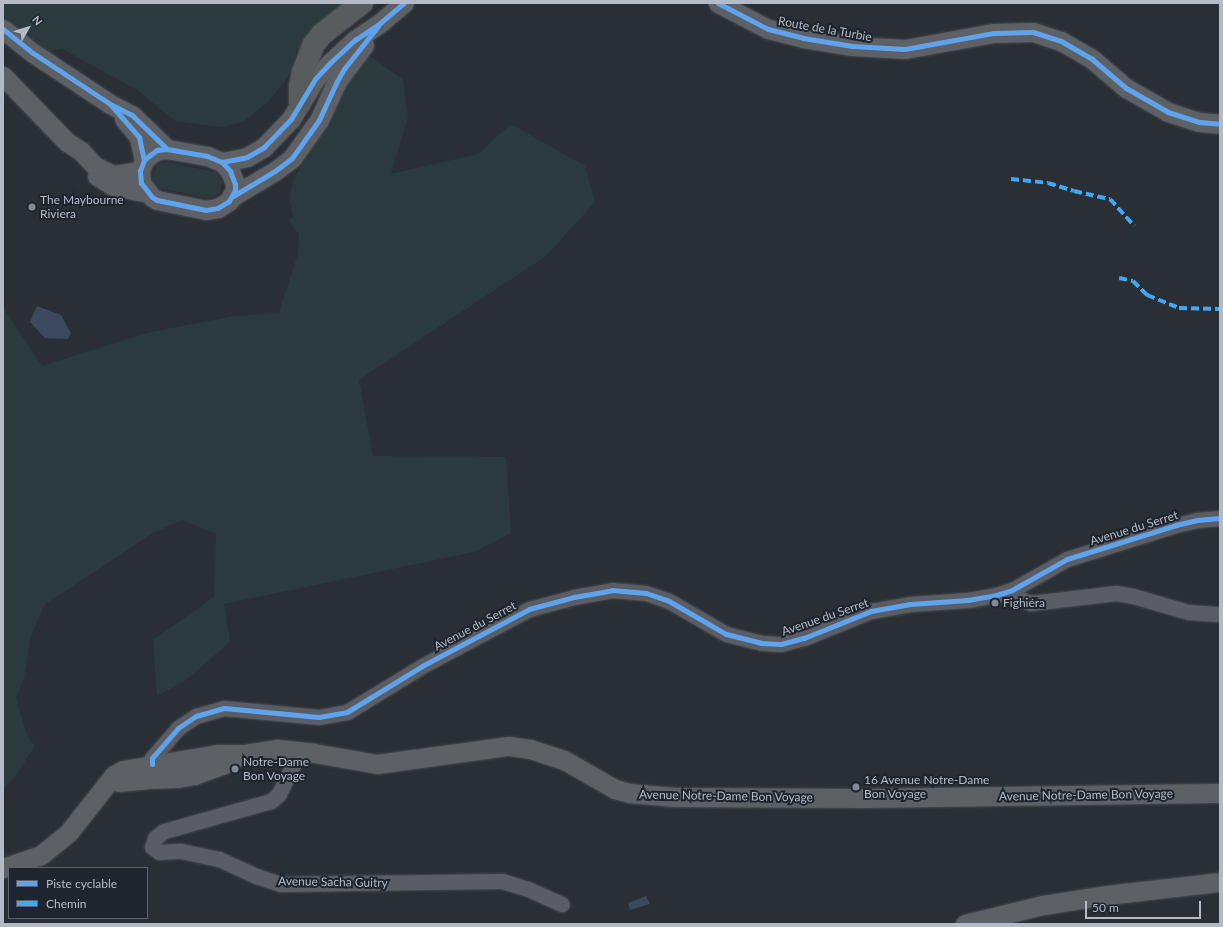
<!DOCTYPE html>
<meta charset="utf-8">
<style>
body{margin:0}
#map{position:relative;width:1223px;height:927px;overflow:hidden;background:#2a2f36;font-family:Lato,sans-serif}
div>[style]{position:absolute}
.green>*{inset:0;background:#2b3a3c}
.water>*{inset:0;background:#3c485d}
.roads{filter:drop-shadow(0 0 1px #484b51) drop-shadow(0 0 1px #484b51)}
.minor>*{height:15px;margin:-7.5px;padding:0 7.5px;transform-origin:7.5px;border-radius:7.5px;background:#5a5d64}
.major>*{height:19px;margin:-9.5px;padding:0 9.5px;transform-origin:9.5px;border-radius:9.5px;background:#5d6065}
.highway>*{height:22px;margin:-11px;padding:0 11px;transform-origin:11px;border-radius:11px;background:#595c5e}
.quiet>*{height:4px;margin-top:-2px;transform-origin:0;background:repeating-linear-gradient(90deg,#3fa9f5 0 8px,transparent 0 12px)}
.cycleway>*{height:5px;margin:-2.5px;padding:0 2.5px;transform-origin:2.5px;border-radius:2.5px;background:#60a3ed}
.dots>*{width:11px;height:11px;translate:-50% -50%;box-sizing:border-box;border:2px solid #1f252f;border-radius:50%}
span{translate:-50% -50%;white-space:nowrap;text-align:center;line-height:1.15;-webkit-text-stroke:4px #1f252f;paint-order:stroke}
.street-label{font-size:12px;color:#b5bbc6}
.poi-label{font-size:12px;color:#b5bbc6}
.left{translate:0 -50%;text-align:left}
.frame{position:absolute;inset:0;border:4px solid #b5bbc6;pointer-events:none}
.legend{position:absolute;left:8px;top:867px;width:140px;height:52px;box-sizing:border-box;background:#1f252f;border:1px solid #5b616b;margin:0;padding:5px 7px;list-style:none;font-size:12px;color:#b5bbc6}
.legend li{display:flex;align-items:center;gap:8px;height:20px}
.legend b{width:20px;border:1px solid #5b616b}
.north{position:absolute;left:8px;top:8px;width:40px;height:40px;-webkit-text-stroke:3px #1f252f;paint-order:stroke;rotate:51deg;font-size:11px;font-weight:700;line-height:16px;text-align:center;color:#b5bbc6}
.north::after{content:'';display:block;margin:auto;width:14px;height:18px;background:#b5bbc6;clip-path:polygon(50% 0,100% 100%,50% 72%,0 100%)}
.scale{position:absolute;left:1085px;top:901px;width:116px;height:18px;box-sizing:border-box;border:2px solid #b5bbc6;border-top:0;padding-left:5px;font-size:12px;line-height:14px;white-space:nowrap;color:#b5bbc6;-webkit-text-stroke:3px #1f252f;paint-order:stroke}
</style>
<div id="map">
<div class="green">
<i style="clip-path:polygon(3px 3px,346px 3px,297px 49px,291px 73px,267px 103px,243px 122px,222px 127px,175px 121px,137px 90px,62px 49px,46px 51px,30px 40px,3px 15px)"></i>
<i style="clip-path:polygon(366px 53px,403px 80px,408px 117px,391px 174px,478px 154px,511px 124px,585px 166px,595px 202px,546px 256px,359px 380px,373px 456px,506px 457px,511px 533px,474px 552px,224px 604px,230px 642px,185px 681px,157px 696px,153px 640px,214px 597px,216px 534px,182px 520px,153px 533px,45px 604px,31px 635px,24px 678px,16px 698px,27px 735px,35px 746px,14px 778px,3px 788px,3px 307px,42px 366px,146px 333px,229px 317px,279px 312px,298px 254px,299px 234px,289px 221px,293px 215px,289px 197px,294px 179px,355px 67px)"></i>
<i style="clip-path:polygon(167px 162px,216px 172px,222px 182px,221px 191px,216px 196px,208px 198px,159px 188px,153px 182px,152px 174px,158px 164px)"></i>
</div>
<div class="water">
<i style="clip-path:polygon(37px 306px,61px 315px,71px 333px,68px 339px,45px 338px,30px 322px)"></i>
<i style="clip-path:polygon(646px 896px,650px 904px,630px 910px,628px 903px)"></i>
</div>
<div class="roads">
<div class="minor">
<i style="left:1012px;top:590px;width:11px;rotate:52deg"></i>
<i style="left:1019px;top:599px;width:13px;rotate:18deg"></i>
<i style="left:1031px;top:603px;width:86px;rotate:-6.7deg"></i>
<i style="left:1116px;top:593px;width:17px;rotate:10deg"></i>
<i style="left:1133px;top:596px;width:57px;rotate:16.2deg"></i>
<i style="left:1188px;top:612px;width:32px;rotate:4deg"></i>
<i style="left:297px;top:750px;width:16px;rotate:105deg"></i>
<i style="left:293px;top:765px;width:32px;rotate:116deg"></i>
<i style="left:279px;top:794px;width:11px;rotate:139deg"></i>
<i style="left:271px;top:801px;width:111px;rotate:164.3deg"></i>
<i style="left:164px;top:831px;width:11px;rotate:142deg"></i>
<i style="left:155px;top:838px;width:9px;rotate:108deg"></i>
<i style="left:152px;top:847px;width:9px;rotate:36deg"></i>
<i style="left:159px;top:852px;width:22px;rotate:-3deg"></i>
<i style="left:181px;top:851px;width:39px;rotate:12deg"></i>
<i style="left:219px;top:859px;width:41px;rotate:24.7deg"></i>
<i style="left:256px;top:876px;width:26px;rotate:18deg"></i>
<i style="left:281px;top:884px;width:221px;rotate:-0.8deg"></i>
<i style="left:502px;top:881px;width:27px;rotate:17deg"></i>
<i style="left:528px;top:889px;width:37px;rotate:24deg"></i>
<i style="left:152px;top:764px;width:6px;rotate:-90deg"></i>
<i style="left:152px;top:758px;width:40px;rotate:-49deg"></i>
<i style="left:178px;top:728px;width:22px;rotate:-34deg"></i>
<i style="left:196px;top:716px;width:29px;rotate:-16deg"></i>
<i style="left:224px;top:708px;width:95px;rotate:5.4deg"></i>
<i style="left:319px;top:717px;width:28px;rotate:-10deg"></i>
<i style="left:347px;top:712px;width:88px;rotate:-31.5deg"></i>
<i style="left:422px;top:666px;width:121px;rotate:-28deg"></i>
<i style="left:529px;top:609px;width:47px;rotate:-14.9deg"></i>
<i style="left:574px;top:597px;width:39px;rotate:-10deg"></i>
<i style="left:612px;top:590px;width:34px;rotate:5deg"></i>
<i style="left:646px;top:593px;width:24px;rotate:19deg"></i>
<i style="left:669px;top:601px;width:66px;rotate:30.1deg"></i>
<i style="left:726px;top:634px;width:36px;rotate:14deg"></i>
<i style="left:761px;top:643px;width:20px;rotate:3deg"></i>
<i style="left:781px;top:644px;width:24px;rotate:-15deg"></i>
<i style="left:804px;top:638px;width:72px;rotate:-21.9deg"></i>
<i style="left:871px;top:611px;width:40px;rotate:-10deg"></i>
<i style="left:910px;top:604px;width:58px;rotate:-3.9deg"></i>
<i style="left:968px;top:600px;width:28px;rotate:-10deg"></i>
<i style="left:996px;top:595px;width:17px;rotate:-17deg"></i>
<i style="left:1012px;top:590px;width:63px;rotate:-29.4deg"></i>
<i style="left:1067px;top:559px;width:114px;rotate:-17.3deg"></i>
<i style="left:1176px;top:525px;width:22px;rotate:-13deg"></i>
<i style="left:1197px;top:520px;width:23px;rotate:-5deg"></i>
</div>
<div class="major">
<i style="left:718px;top:3px;width:56px;rotate:27.5deg"></i>
<i style="left:768px;top:29px;width:36px;rotate:14deg"></i>
<i style="left:803px;top:38px;width:50px;rotate:9.3deg"></i>
<i style="left:852px;top:46px;width:53px;rotate:3.2deg"></i>
<i style="left:905px;top:49px;width:89px;rotate:-10.3deg"></i>
<i style="left:993px;top:33px;width:40px;rotate:-1.4deg"></i>
<i style="left:1033px;top:32px;width:29px;rotate:18deg"></i>
<i style="left:1061px;top:41px;width:36px;rotate:30deg"></i>
<i style="left:1092px;top:59px;width:45px;rotate:40.5deg"></i>
<i style="left:1126px;top:88px;width:48px;rotate:29.7deg"></i>
<i style="left:1168px;top:112px;width:33px;rotate:18deg"></i>
<i style="left:1199px;top:122px;width:21px;rotate:5deg"></i>
<i style="left:3px;top:29px;width:38px;rotate:39deg"></i>
<i style="left:33px;top:53px;width:92px;rotate:33.5deg"></i>
<i style="left:110px;top:104px;width:25px;rotate:27deg"></i>
<i style="left:132px;top:115px;width:49px;rotate:44.2deg"></i>
<i style="left:3px;top:76px;width:92px;rotate:45.9deg"></i>
<i style="left:67px;top:142px;width:17px;rotate:33deg"></i>
<i style="left:81px;top:151px;width:21px;rotate:47deg"></i>
<i style="left:95px;top:166px;width:20px;rotate:27deg"></i>
<i style="left:113px;top:175px;width:27px;rotate:-8deg"></i>
<i style="left:124px;top:119px;width:23px;rotate:50deg"></i>
<i style="left:139px;top:137px;width:24px;rotate:78deg"></i>
<i style="left:167px;top:149px;width:41px;rotate:9.9deg"></i>
<i style="left:207px;top:156px;width:16px;rotate:22deg"></i>
<i style="left:222px;top:162px;width:12px;rotate:48deg"></i>
<i style="left:230px;top:171px;width:14px;rotate:69deg"></i>
<i style="left:235px;top:184px;width:6px;rotate:90deg"></i>
<i style="left:235px;top:190px;width:13px;rotate:119deg"></i>
<i style="left:229px;top:201px;width:13px;rotate:148deg"></i>
<i style="left:218px;top:208px;width:12px;rotate:171deg"></i>
<i style="left:206px;top:210px;width:50px;rotate:-168.5deg"></i>
<i style="left:157px;top:200px;width:6px;rotate:-149deg"></i>
<i style="left:152px;top:197px;width:18px;rotate:-128deg"></i>
<i style="left:141px;top:183px;width:12px;rotate:-95deg"></i>
<i style="left:140px;top:171px;width:12px;rotate:-70deg"></i>
<i style="left:144px;top:160px;width:8px;rotate:-40deg"></i>
<i style="left:150px;top:155px;width:9px;rotate:-36deg"></i>
<i style="left:157px;top:150px;width:10px;rotate:-6deg"></i>
<i style="left:222px;top:162px;width:25px;rotate:-11deg"></i>
<i style="left:247px;top:157px;width:20px;rotate:-30deg"></i>
<i style="left:264px;top:147px;width:39px;rotate:-46deg"></i>
<i style="left:291px;top:119px;width:47px;rotate:-59deg"></i>
<i style="left:315px;top:79px;width:23px;rotate:-47deg"></i>
<i style="left:331px;top:62px;width:33px;rotate:-43deg"></i>
<i style="left:355px;top:40px;width:30px;rotate:-34deg"></i>
<i style="left:380px;top:23px;width:31px;rotate:-40deg"></i>
<i style="left:97px;top:176px;width:19px;rotate:32deg"></i>
<i style="left:113px;top:186px;width:36px;rotate:11deg"></i>
<i style="left:233px;top:196px;width:49px;rotate:-30.8deg"></i>
<i style="left:275px;top:171px;width:21px;rotate:-37deg"></i>
<i style="left:292px;top:158px;width:47px;rotate:-54.6deg"></i>
<i style="left:319px;top:120px;width:43px;rotate:-65.2deg"></i>
<i style="left:337px;top:81px;width:45px;rotate:-53.1deg"></i>
<i style="left:119px;top:782px;width:27px;rotate:-6deg"></i>
<i style="left:146px;top:779px;width:30px;rotate:-2deg"></i>
<i style="left:176px;top:778px;width:18px;rotate:-9deg"></i>
<i style="left:194px;top:775px;width:30px;rotate:-20deg"></i>
<i style="left:222px;top:765px;width:12px;rotate:-24deg"></i>
<i style="left:3px;top:868px;width:40px;rotate:-18.9deg"></i>
<i style="left:41px;top:855px;width:36px;rotate:-39deg"></i>
<i style="left:69px;top:832px;width:73px;rotate:-51.7deg"></i>
<i style="left:114px;top:775px;width:10px;rotate:-29deg"></i>
<i style="left:123px;top:770px;width:97px;rotate:-9.5deg"></i>
<i style="left:219px;top:754px;width:26px"></i>
<i style="left:245px;top:754px;width:33px;rotate:-9deg"></i>
<i style="left:278px;top:749px;width:36px;rotate:6deg"></i>
<i style="left:314px;top:753px;width:64px;rotate:9.9deg"></i>
<i style="left:377px;top:764px;width:133px;rotate:-7.8deg"></i>
<i style="left:509px;top:746px;width:21px;rotate:8deg"></i>
<i style="left:530px;top:749px;width:36px;rotate:18deg"></i>
<i style="left:564px;top:760px;width:59px;rotate:29.6deg"></i>
<i style="left:615px;top:789px;width:15px;rotate:16deg"></i>
<i style="left:629px;top:793px;width:46px;rotate:5deg"></i>
<i style="left:675px;top:797px;width:183px;rotate:0.3deg"></i>
<i style="left:858px;top:798px;width:362px;rotate:-0.8deg"></i>
<i style="left:965px;top:924px;width:80px;rotate:-13.7deg"></i>
<i style="left:1043px;top:905px;width:65px;rotate:-8.9deg"></i>
<i style="left:1107px;top:895px;width:114px;rotate:-6.6deg"></i>
</div>
<div class="highway">
<i style="left:300px;top:103px;width:16px;rotate:-90deg"></i>
<i style="left:300px;top:87px;width:15px;rotate:-79deg"></i>
<i style="left:303px;top:72px;width:30px;rotate:-69deg"></i>
<i style="left:314px;top:44px;width:13px;rotate:-51deg"></i>
<i style="left:322px;top:34px;width:51px;rotate:-37.8deg"></i>
</div>
</div>
<div class="quiet">
<i style="left:1011px;top:179px;width:37px;rotate:6deg"></i>
<i style="left:1048px;top:183px;width:27px;rotate:17deg"></i>
<i style="left:1074px;top:191px;width:37px;rotate:13deg"></i>
<i style="left:1110px;top:199px;width:36px;rotate:48deg"></i>
<i style="left:1119px;top:278px;width:14px;rotate:12deg"></i>
<i style="left:1133px;top:281px;width:20px;rotate:45deg"></i>
<i style="left:1147px;top:295px;width:35px;rotate:22deg"></i>
<i style="left:1179px;top:308px;width:41px;rotate:1.4deg"></i>
</div>
<div class="cycleway">
<i style="left:718px;top:3px;width:56px;rotate:27.5deg"></i>
<i style="left:768px;top:29px;width:36px;rotate:14deg"></i>
<i style="left:803px;top:38px;width:50px;rotate:9.3deg"></i>
<i style="left:852px;top:46px;width:53px;rotate:3.2deg"></i>
<i style="left:905px;top:49px;width:89px;rotate:-10.3deg"></i>
<i style="left:993px;top:33px;width:40px;rotate:-1.4deg"></i>
<i style="left:1033px;top:32px;width:29px;rotate:18deg"></i>
<i style="left:1061px;top:41px;width:36px;rotate:30deg"></i>
<i style="left:1092px;top:59px;width:45px;rotate:40.5deg"></i>
<i style="left:1126px;top:88px;width:48px;rotate:29.7deg"></i>
<i style="left:1168px;top:112px;width:33px;rotate:18deg"></i>
<i style="left:1199px;top:122px;width:21px;rotate:5deg"></i>
<i style="left:3px;top:29px;width:38px;rotate:39deg"></i>
<i style="left:33px;top:53px;width:92px;rotate:33.5deg"></i>
<i style="left:110px;top:104px;width:25px;rotate:27deg"></i>
<i style="left:132px;top:115px;width:49px;rotate:44.2deg"></i>
<i style="left:111px;top:105px;width:43px;rotate:48.8deg"></i>
<i style="left:139px;top:137px;width:24px;rotate:78deg"></i>
<i style="left:167px;top:149px;width:41px;rotate:9.9deg"></i>
<i style="left:207px;top:156px;width:16px;rotate:22deg"></i>
<i style="left:222px;top:162px;width:12px;rotate:48deg"></i>
<i style="left:230px;top:171px;width:14px;rotate:69deg"></i>
<i style="left:235px;top:184px;width:6px;rotate:90deg"></i>
<i style="left:235px;top:190px;width:13px;rotate:119deg"></i>
<i style="left:229px;top:201px;width:13px;rotate:148deg"></i>
<i style="left:218px;top:208px;width:12px;rotate:171deg"></i>
<i style="left:206px;top:210px;width:50px;rotate:-168.5deg"></i>
<i style="left:157px;top:200px;width:6px;rotate:-149deg"></i>
<i style="left:152px;top:197px;width:18px;rotate:-128deg"></i>
<i style="left:141px;top:183px;width:12px;rotate:-95deg"></i>
<i style="left:140px;top:171px;width:12px;rotate:-70deg"></i>
<i style="left:144px;top:160px;width:8px;rotate:-40deg"></i>
<i style="left:150px;top:155px;width:9px;rotate:-36deg"></i>
<i style="left:157px;top:150px;width:10px;rotate:-6deg"></i>
<i style="left:222px;top:162px;width:25px;rotate:-11deg"></i>
<i style="left:247px;top:157px;width:20px;rotate:-30deg"></i>
<i style="left:264px;top:147px;width:39px;rotate:-46deg"></i>
<i style="left:291px;top:119px;width:47px;rotate:-59deg"></i>
<i style="left:315px;top:79px;width:23px;rotate:-47deg"></i>
<i style="left:331px;top:62px;width:33px;rotate:-43deg"></i>
<i style="left:355px;top:40px;width:30px;rotate:-34deg"></i>
<i style="left:380px;top:23px;width:31px;rotate:-40deg"></i>
<i style="left:233px;top:196px;width:49px;rotate:-30.8deg"></i>
<i style="left:275px;top:171px;width:21px;rotate:-37deg"></i>
<i style="left:292px;top:158px;width:47px;rotate:-54.6deg"></i>
<i style="left:319px;top:120px;width:43px;rotate:-65.2deg"></i>
<i style="left:337px;top:81px;width:14px;rotate:-60deg"></i>
<i style="left:344px;top:69px;width:55px;rotate:-51.7deg"></i>
<i style="left:152px;top:764px;width:6px;rotate:-90deg"></i>
<i style="left:152px;top:758px;width:40px;rotate:-49deg"></i>
<i style="left:178px;top:728px;width:22px;rotate:-34deg"></i>
<i style="left:196px;top:716px;width:29px;rotate:-16deg"></i>
<i style="left:224px;top:708px;width:95px;rotate:5.4deg"></i>
<i style="left:319px;top:717px;width:28px;rotate:-10deg"></i>
<i style="left:347px;top:712px;width:88px;rotate:-31.5deg"></i>
<i style="left:422px;top:666px;width:121px;rotate:-28deg"></i>
<i style="left:529px;top:609px;width:47px;rotate:-14.9deg"></i>
<i style="left:574px;top:597px;width:39px;rotate:-10deg"></i>
<i style="left:612px;top:590px;width:34px;rotate:5deg"></i>
<i style="left:646px;top:593px;width:24px;rotate:19deg"></i>
<i style="left:669px;top:601px;width:66px;rotate:30.1deg"></i>
<i style="left:726px;top:634px;width:36px;rotate:14deg"></i>
<i style="left:761px;top:643px;width:20px;rotate:3deg"></i>
<i style="left:781px;top:644px;width:24px;rotate:-15deg"></i>
<i style="left:804px;top:638px;width:72px;rotate:-21.9deg"></i>
<i style="left:871px;top:611px;width:40px;rotate:-10deg"></i>
<i style="left:910px;top:604px;width:58px;rotate:-3.9deg"></i>
<i style="left:968px;top:600px;width:28px;rotate:-10deg"></i>
<i style="left:996px;top:595px;width:17px;rotate:-17deg"></i>
<i style="left:1012px;top:590px;width:63px;rotate:-29.4deg"></i>
<i style="left:1067px;top:559px;width:114px;rotate:-17.3deg"></i>
<i style="left:1176px;top:525px;width:22px;rotate:-13deg"></i>
<i style="left:1197px;top:520px;width:23px;rotate:-5deg"></i>
</div>
<div class="dots">
<i style="left:32px;top:207px;background:#848a94"></i>
<i style="left:995px;top:603px;background:#848a94"></i>
<i style="left:235px;top:769px;background:#848a94"></i>
<i style="left:856px;top:787px;background:#848a94"></i>
</div>
<div class="street-label">
<span style="left:825px;top:29px;rotate:10deg">Route de la Turbie</span>
<span style="left:1134px;top:528px;rotate:-17deg">Avenue du Serret</span>
<span style="left:825px;top:617px;rotate:-19deg">Avenue du Serret</span>
<span style="left:475px;top:626px;rotate:-28deg">Avenue du Serret</span>
<span style="left:1086px;top:795px;rotate:-1deg">Avenue Notre-Dame Bon Voyage</span>
<span style="left:726px;top:796px;rotate:1deg">Avenue Notre-Dame Bon Voyage</span>
<span style="left:333px;top:882px;rotate:1deg">Avenue Sacha Guitry</span>
</div>
<div class="poi-label">
<span class="left" style="left:40px;top:207px">The Maybourne<br>Riviera</span>
<span class="left" style="left:1003px;top:603px">Fighiéra</span>
<span class="left" style="left:243px;top:769px">Notre-Dame<br>Bon Voyage</span>
<span class="left" style="left:864px;top:787px">16 Avenue Notre-Dame<br>Bon Voyage</span>
</div>
<div class="frame"></div>
<ul class="legend">
<li><b style="height:5px;background:#60a3ed"></b>Piste cyclable</li>
<li><b style="height:5px;background:#3fa9f5"></b>Chemin</li>
</ul>
<div class="north">N</div>
<div class="scale">50 m</div>
</div>
